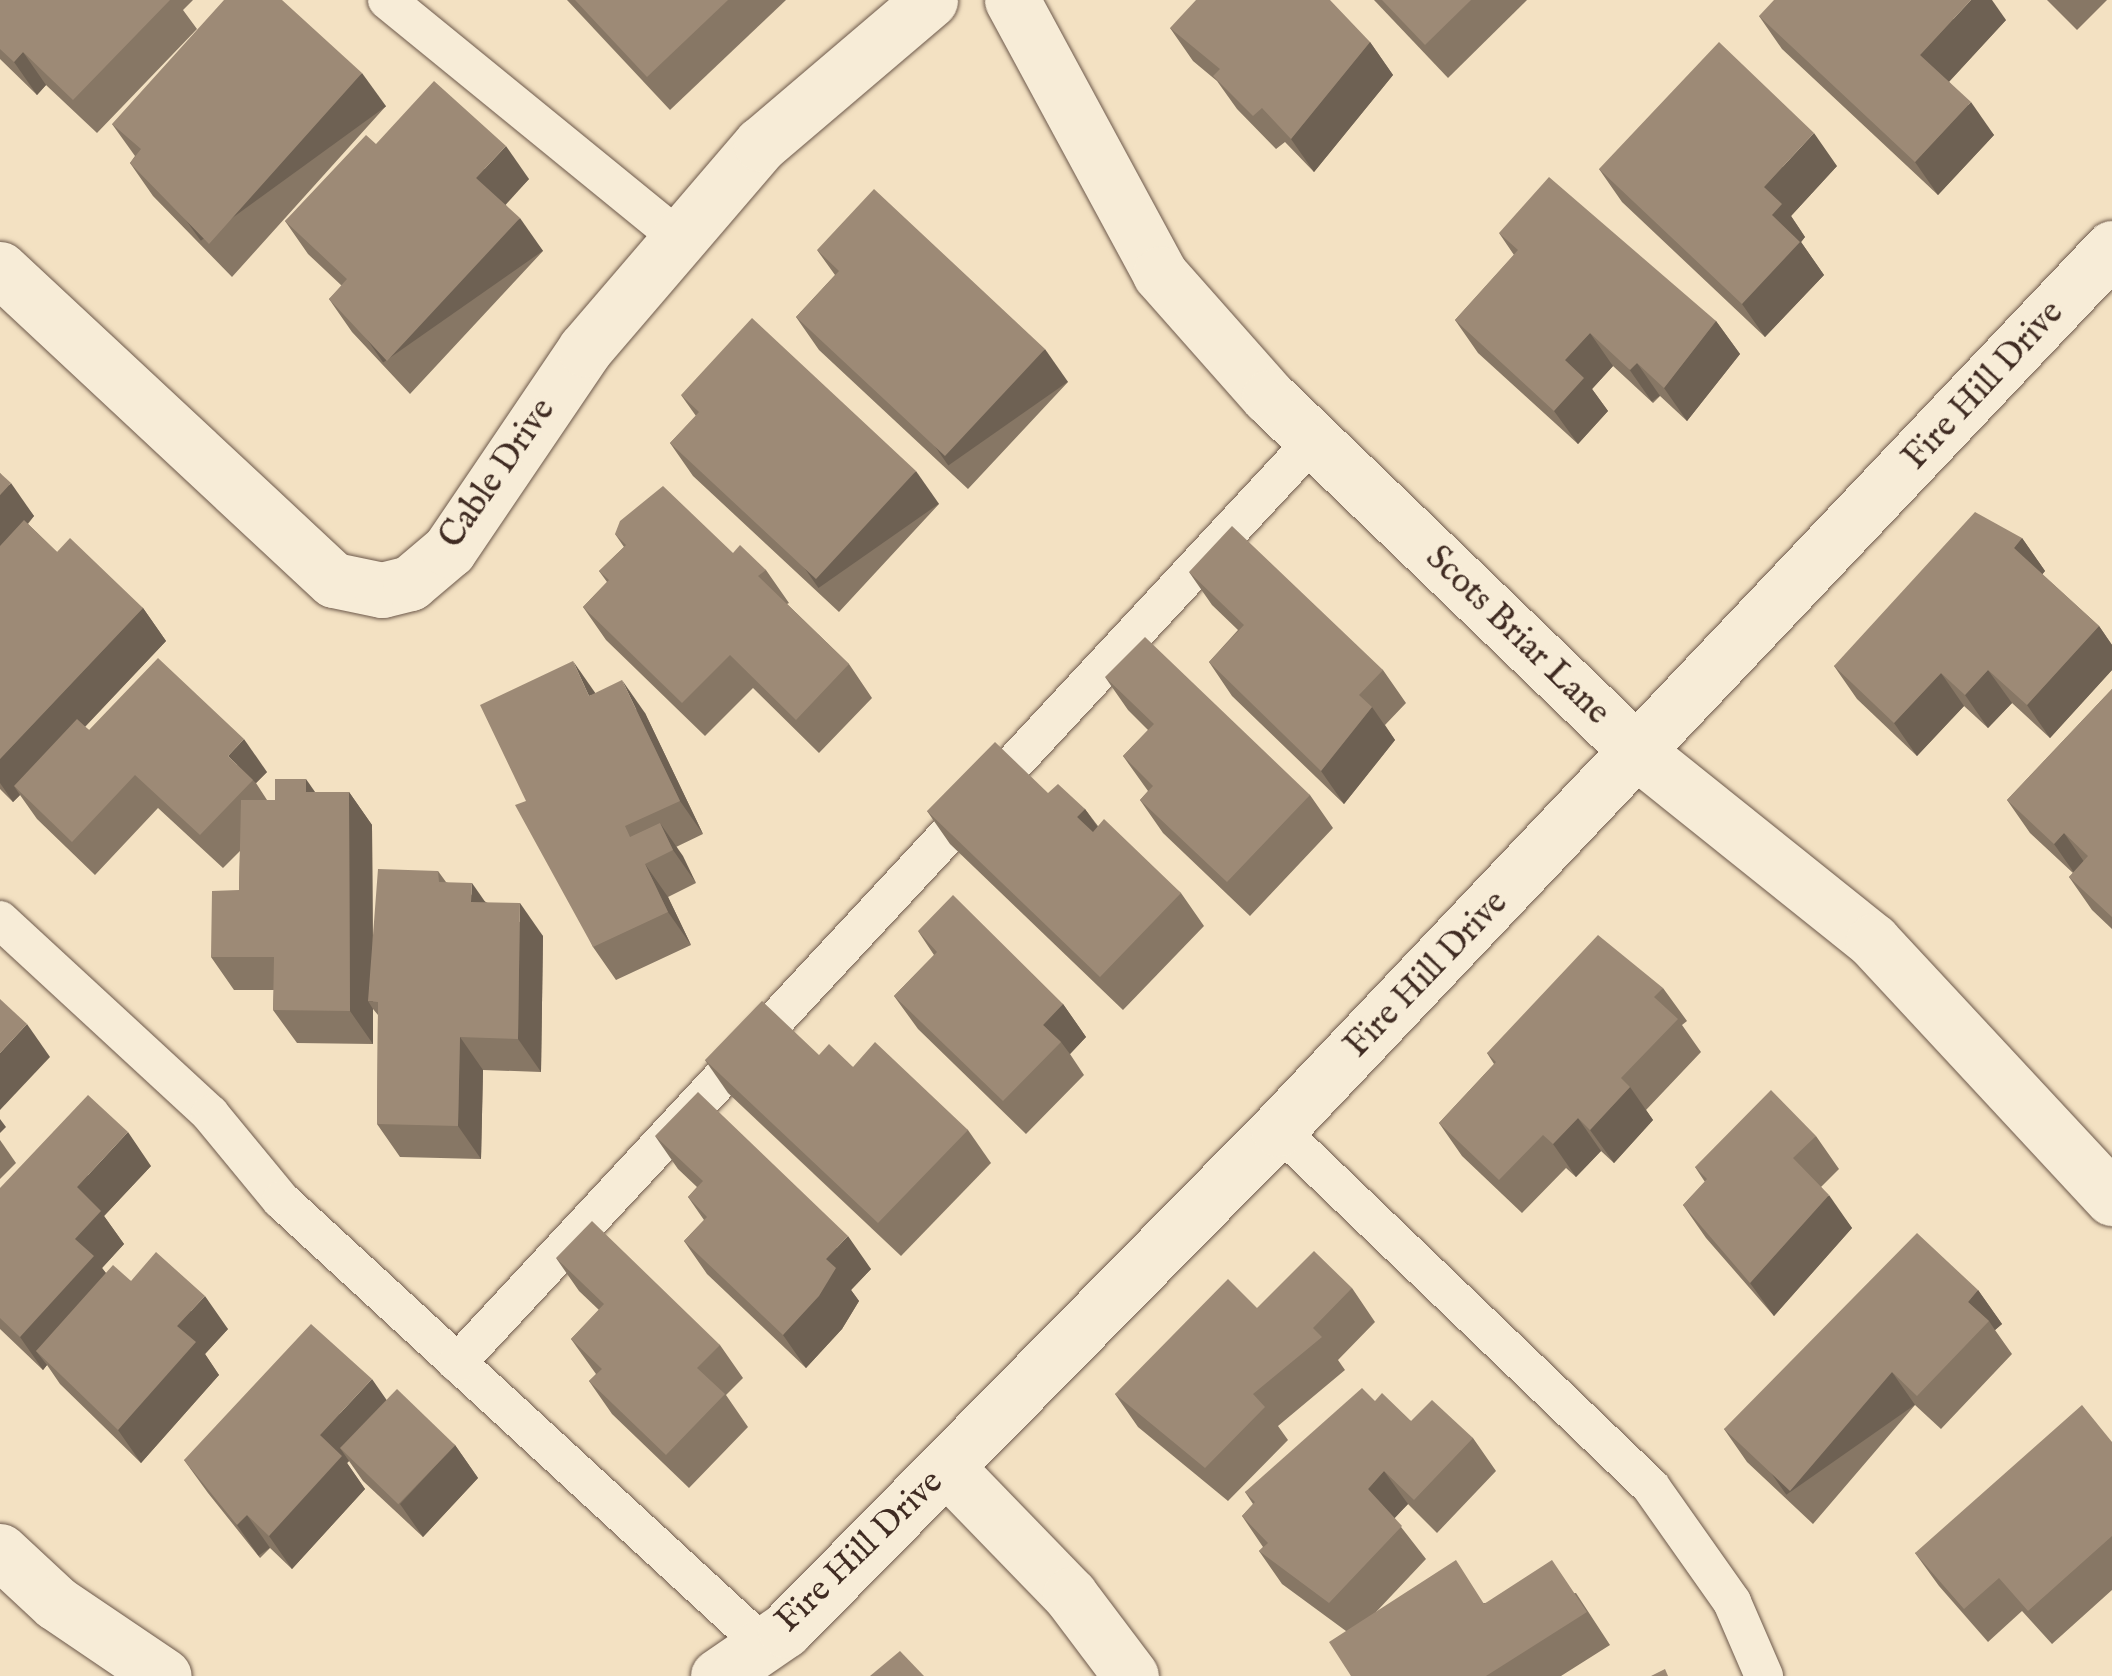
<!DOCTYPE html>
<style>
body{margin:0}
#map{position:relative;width:2112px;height:1676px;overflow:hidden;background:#f3e1c2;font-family:"IM FELL English",serif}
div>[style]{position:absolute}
.roads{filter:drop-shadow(0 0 2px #6d594b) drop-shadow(0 0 2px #6d594b)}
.lane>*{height:38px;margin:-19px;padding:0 19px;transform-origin:19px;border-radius:19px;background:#f7ecd7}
.street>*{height:55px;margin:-27.5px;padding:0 27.5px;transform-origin:27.5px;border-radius:27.5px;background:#f7ecd7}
.wall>*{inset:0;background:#877765}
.shaded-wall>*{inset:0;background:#6e6153;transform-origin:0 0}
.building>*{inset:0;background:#9d8a76;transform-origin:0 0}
span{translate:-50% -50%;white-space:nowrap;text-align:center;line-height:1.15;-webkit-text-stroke:8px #f7ecd7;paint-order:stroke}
.street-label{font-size:35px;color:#402c23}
</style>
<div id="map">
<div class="roads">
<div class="lane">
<i style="left:387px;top:0;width:378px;rotate:39.2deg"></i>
<i style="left:0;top:920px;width:286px;rotate:42.7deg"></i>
<i style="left:210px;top:1114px;width:112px;rotate:50.5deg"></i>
<i style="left:281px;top:1200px;width:657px;rotate:42.66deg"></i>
<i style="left:1278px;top:1129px;width:517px;rotate:43.82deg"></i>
<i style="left:1651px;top:1487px;width:141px;rotate:54.8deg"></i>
<i style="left:1732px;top:1602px;width:81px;rotate:66.6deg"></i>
<i style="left:457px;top:1363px;width:1260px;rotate:-47.12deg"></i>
</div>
<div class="street">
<i style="left:1012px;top:0;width:311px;rotate:61.6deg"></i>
<i style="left:1160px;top:274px;width:164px;rotate:48.5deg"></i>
<i style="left:1269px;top:397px;width:516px;rotate:43.9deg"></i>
<i style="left:1641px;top:755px;width:297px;rotate:38.7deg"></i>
<i style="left:1873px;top:941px;width:351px;rotate:47.1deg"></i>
<i style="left:0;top:269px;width:456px;rotate:43deg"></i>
<i style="left:334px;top:580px;width:49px;rotate:11.8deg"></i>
<i style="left:382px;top:590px;width:29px;rotate:-14deg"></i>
<i style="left:410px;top:583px;width:51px;rotate:-40.2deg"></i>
<i style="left:449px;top:550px;width:243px;rotate:-55.9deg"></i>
<i style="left:585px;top:349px;width:270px;rotate:-49.4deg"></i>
<i style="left:761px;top:144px;width:222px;rotate:-40.4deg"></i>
<i style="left:947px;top:1468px;width:177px;rotate:45.9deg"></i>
<i style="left:1070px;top:1595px;width:101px;rotate:53deg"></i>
<i style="left:0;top:1551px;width:76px;rotate:42.9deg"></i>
<i style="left:56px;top:1603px;width:130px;rotate:34.1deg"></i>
<i style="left:718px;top:1676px;width:81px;rotate:-34.5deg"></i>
<i style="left:785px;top:1630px;width:703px;rotate:-45.46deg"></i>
<i style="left:1278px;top:1129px;width:1213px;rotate:-46.57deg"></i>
</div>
</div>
<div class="wall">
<i style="clip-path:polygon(0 0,193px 0,183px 10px,197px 29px,97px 133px,46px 85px,37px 95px,0 59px)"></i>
<i style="clip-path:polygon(567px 0,786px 0,670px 110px)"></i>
<i style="clip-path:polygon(1374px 0,1527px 0,1448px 78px)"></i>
<i style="clip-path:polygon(2047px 0,2107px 0,2077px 30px)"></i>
<i style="clip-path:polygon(1759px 16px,2006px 20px,1949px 82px,1994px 135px,1938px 195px,1782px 49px)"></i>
<i style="clip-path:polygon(1170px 28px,1370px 42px,1393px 75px,1314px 172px,1285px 142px,1276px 149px,1237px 109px,1217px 81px,1193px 61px)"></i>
<i style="clip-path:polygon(386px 106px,232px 277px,153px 196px,130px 163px,135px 156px,112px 124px)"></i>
<i style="clip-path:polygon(376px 144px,529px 179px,505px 204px,543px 251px,410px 394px,352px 332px,329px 299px,342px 286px,308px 254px,285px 221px)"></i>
<i style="clip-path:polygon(1837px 166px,1791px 216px,1805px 237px,1801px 242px,1824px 275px,1765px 337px,1622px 202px,1599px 169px)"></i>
<i style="clip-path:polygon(1499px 233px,1716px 321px,1740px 354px,1687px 421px,1660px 396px,1653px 403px,1613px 366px,1592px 389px,1608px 411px,1578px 444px,1478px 353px,1455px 320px,1514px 255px)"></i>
<i style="clip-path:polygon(817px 250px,1068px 382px,968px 489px,819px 350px,796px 317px,835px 275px)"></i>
<i style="clip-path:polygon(681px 395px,939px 504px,839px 612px,693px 476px,670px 443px,696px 416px)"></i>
<i style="clip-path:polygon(0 473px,34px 516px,28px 524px,57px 552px,143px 608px,166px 641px,85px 727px,89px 730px,267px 772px,256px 783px,267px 800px,275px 800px,315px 792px,349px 792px,372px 825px,373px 938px,438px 871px,446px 882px,486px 902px,543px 936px,541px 1072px,483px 1070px,481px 1159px,400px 1157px,377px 1124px,378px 1015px,373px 1009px,373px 1044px,297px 1043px,273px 1010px,274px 990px,234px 990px,211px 957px,239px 890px,240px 851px,223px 868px,158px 808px,95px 875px,37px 819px,20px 795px,13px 802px,0 789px)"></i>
<i style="clip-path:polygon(615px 534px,733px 553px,766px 570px,789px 603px,787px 604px,849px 664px,872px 698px,819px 753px,753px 688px,705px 736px,606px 640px,583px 607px,607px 582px,599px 571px,624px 547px)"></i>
<i style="clip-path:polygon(2022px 538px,2045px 571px,2042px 574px,2099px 626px,2112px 645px,2112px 670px,2050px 738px,2012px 703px,1988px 728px,1964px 706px,1917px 756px,1857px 699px,1834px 666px)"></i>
<i style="clip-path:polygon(1189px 572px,1383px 670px,1406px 703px,1385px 725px,1395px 740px,1344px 804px,1232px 696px,1209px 662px,1238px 630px,1212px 605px)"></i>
<i style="clip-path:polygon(1105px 677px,1310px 795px,1333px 828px,1250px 916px,1163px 833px,1140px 800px,1148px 791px,1123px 756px,1148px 730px,1128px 710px)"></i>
<i style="clip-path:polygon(2112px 689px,2112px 929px,2092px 910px,2069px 877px,2073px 873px,2030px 833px,2007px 800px)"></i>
<i style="clip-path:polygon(595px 693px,645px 713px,703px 834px,676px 847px,696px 883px,668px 897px,691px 945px,616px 980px,593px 947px,526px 801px)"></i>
<i style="clip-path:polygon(1048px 793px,1085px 809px,1098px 826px,1181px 893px,1204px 926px,1123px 1010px,950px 844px,927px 811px)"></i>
<i style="clip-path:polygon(918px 931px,1063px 1004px,1086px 1037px,1070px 1054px,1084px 1075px,1026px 1134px,918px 1029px,894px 996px,934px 955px)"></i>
<i style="clip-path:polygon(1663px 988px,1687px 1021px,1682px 1025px,1701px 1052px,1646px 1110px,1653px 1120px,1614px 1163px,1601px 1151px,1576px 1177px,1566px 1168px,1522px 1213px,1462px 1156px,1439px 1123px,1494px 1064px,1487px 1053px)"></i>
<i style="clip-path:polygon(819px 1055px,853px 1067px,968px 1130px,991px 1163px,901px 1256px,728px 1093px,705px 1060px)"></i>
<i style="clip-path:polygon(655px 1136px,871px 1269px,851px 1290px,859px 1301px,842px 1329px,806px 1368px,707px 1274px,684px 1241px,704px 1220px,688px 1197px,697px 1187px,678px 1169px)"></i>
<i style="clip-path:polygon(1816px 1136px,1839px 1169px,1821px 1187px,1852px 1228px,1774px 1316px,1706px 1238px,1683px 1205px,1705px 1182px,1695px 1167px)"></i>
<i style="clip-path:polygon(0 1140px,16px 1163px,0 1179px)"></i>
<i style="clip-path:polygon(151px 1166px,104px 1216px,124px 1244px,102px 1268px,106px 1273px,131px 1281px,228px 1329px,205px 1354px,219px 1375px,141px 1463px,60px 1384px,47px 1365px,43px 1370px,0 1329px,0 1188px)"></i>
<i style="clip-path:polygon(556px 1258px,720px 1345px,743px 1378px,726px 1395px,748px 1427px,689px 1488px,612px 1414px,589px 1381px,596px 1374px,571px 1339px,599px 1310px,579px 1291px)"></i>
<i style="clip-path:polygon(1352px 1288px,1375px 1322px,1338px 1360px,1345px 1370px,1278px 1426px,1288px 1440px,1228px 1501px,1138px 1427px,1115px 1394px,1257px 1308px)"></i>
<i style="clip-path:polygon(1978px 1290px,2002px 1324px,1995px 1330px,2012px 1354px,1941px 1429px,1915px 1405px,1813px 1524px,1747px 1462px,1724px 1429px)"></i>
<i style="clip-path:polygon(386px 1400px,455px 1445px,478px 1478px,423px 1537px,363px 1481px,349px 1461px,347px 1463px,365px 1489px,292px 1569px,270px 1548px,260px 1558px,208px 1493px,184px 1460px)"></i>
<i style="clip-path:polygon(1375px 1401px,1411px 1421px,1473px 1438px,1496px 1471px,1437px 1533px,1408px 1504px,1394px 1518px,1426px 1559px,1376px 1612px,1485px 1603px,1576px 1593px,1610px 1645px,1561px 1676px,1351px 1676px,1346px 1631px,1282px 1584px,1259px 1551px,1263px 1547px,1242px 1516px,1253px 1504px,1245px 1492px)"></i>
<i style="clip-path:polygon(2112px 1442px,2112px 1590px,2052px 1644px,2022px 1611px,1988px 1642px,1939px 1586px,1915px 1553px)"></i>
</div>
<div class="shaded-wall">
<i style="clip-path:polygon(1971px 0,1992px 0,2006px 20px,1943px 88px,1920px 55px)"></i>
<i style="clip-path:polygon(1370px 42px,1393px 75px,1314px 172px,1291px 139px)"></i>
<i style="clip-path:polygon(23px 52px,46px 85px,37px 95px,14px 62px)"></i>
<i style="left:362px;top:73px;width:41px;height:229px;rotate:54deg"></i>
<i style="clip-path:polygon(1971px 102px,1994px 135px,1938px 195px,1915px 162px)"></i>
<i style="clip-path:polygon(1814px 133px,1837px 166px,1791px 216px,1805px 237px,1801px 242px,1824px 275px,1765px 337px,1742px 304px,1764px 187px)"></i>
<i style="clip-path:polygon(506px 146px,529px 179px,500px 211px,476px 178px)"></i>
<i style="left:520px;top:218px;width:40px;height:195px;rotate:55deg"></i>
<i style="clip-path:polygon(1716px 321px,1740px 354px,1687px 421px,1664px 388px)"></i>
<i style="clip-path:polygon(1590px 333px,1613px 366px,1592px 389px,1608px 411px,1578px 444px,1554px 411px,1565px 360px)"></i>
<i style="left:1045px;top:349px;width:40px;height:146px;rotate:55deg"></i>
<i style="left:1637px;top:363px;width:40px;height:10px;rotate:55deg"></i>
<i style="left:916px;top:471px;width:40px;height:147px;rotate:55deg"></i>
<i style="clip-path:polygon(11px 483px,34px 516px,0 554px,0 495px)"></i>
<i style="clip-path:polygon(2022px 538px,2045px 571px,2037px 581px,2014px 548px)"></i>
<i style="clip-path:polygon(143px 608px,166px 641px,22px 793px,14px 786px,20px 795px,13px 802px,0 783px,0 759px)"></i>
<i style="clip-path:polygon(2099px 626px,2112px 645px,2112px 670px,2050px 738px,2027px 705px)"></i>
<i style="clip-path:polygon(573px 661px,596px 694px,589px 696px)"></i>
<i style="clip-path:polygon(1988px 670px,2012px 703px,1988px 728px,1965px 695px)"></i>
<i style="clip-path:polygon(1941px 673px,1964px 706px,1917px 756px,1894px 723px)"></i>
<i style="clip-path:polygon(622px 680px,645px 713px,703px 834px,680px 801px)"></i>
<i style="clip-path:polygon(1372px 707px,1395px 740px,1344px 804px,1321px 771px)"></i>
<i style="clip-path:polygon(244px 739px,267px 772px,256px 783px,228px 756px)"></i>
<i style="clip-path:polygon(306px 779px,329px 812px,306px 792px)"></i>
<i style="clip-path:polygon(349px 792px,372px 825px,373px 1002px,368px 1001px,373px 1009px,373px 1044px,350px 1011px)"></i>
<i style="clip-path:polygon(1085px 809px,1108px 842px,1101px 850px,1077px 817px)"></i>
<i style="clip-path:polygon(660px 823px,683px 856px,696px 883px,673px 850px)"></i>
<i style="clip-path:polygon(2064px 833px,2087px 866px,2077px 877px,2054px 844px)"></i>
<i style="clip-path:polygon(645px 864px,668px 897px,691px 945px,668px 912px)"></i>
<i style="clip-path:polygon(472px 883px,495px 916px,471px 902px)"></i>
<i style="clip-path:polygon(520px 903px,543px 936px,541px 1072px,518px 1039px)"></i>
<i style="clip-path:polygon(1063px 1004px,1086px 1037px,1070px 1054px,1061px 1042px,1043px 1025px)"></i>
<i style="clip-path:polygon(27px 1024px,50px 1057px,0 1110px,0 1053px)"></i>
<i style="clip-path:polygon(460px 1037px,483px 1070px,481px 1159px,458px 1126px)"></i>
<i style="clip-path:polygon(1630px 1087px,1653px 1120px,1614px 1163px,1590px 1130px)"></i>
<i style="clip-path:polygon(1578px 1118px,1601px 1151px,1576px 1177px,1553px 1144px)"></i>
<i style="clip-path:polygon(0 1119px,6px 1127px,0 1133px)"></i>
<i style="clip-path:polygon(128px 1132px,151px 1166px,104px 1216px,124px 1244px,102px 1268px,118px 1289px,36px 1351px,47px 1365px,43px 1370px,20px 1337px,75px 1239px,77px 1187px)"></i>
<i style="clip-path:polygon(1829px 1195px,1852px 1228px,1774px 1316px,1750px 1283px)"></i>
<i style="clip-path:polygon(848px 1236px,871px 1269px,851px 1290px,859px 1301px,842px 1329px,806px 1368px,783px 1335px,826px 1259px)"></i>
<i style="clip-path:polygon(1978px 1290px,2002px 1324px,1995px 1330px,1989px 1321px,1968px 1302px)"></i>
<i style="clip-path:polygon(205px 1296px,228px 1329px,205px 1354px,219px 1375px,141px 1463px,118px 1430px,177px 1326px)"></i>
<i style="left:1892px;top:1372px;width:40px;height:157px;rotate:55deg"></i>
<i style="clip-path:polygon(372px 1379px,395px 1412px,340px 1448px,349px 1461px,347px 1463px,365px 1489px,292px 1569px,269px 1536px,320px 1435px)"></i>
<i style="clip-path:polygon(455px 1445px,478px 1478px,423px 1537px,400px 1504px)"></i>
<i style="clip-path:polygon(1384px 1471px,1408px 1504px,1391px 1522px,1368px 1489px)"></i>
<i style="left:247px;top:1515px;width:40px;height:14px;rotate:55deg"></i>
</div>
<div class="building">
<i style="clip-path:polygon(0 0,170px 0,73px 100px,23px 52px,14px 62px,0 49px)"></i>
<i style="clip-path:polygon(224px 0,282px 0,362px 73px,209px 244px,130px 163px,141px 149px,112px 124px)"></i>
<i style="clip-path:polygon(575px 0,728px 0,647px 77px)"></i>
<i style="clip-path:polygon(1196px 0,1330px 0,1370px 42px,1291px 139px,1262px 108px,1253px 116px,1213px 76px,1220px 69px,1170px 28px)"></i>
<i style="clip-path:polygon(1382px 0,1471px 0,1425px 45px)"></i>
<i style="clip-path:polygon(1774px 0,1971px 0,1920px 55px,1971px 102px,1915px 162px,1759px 16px)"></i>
<i style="clip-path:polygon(1719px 42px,1814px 133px,1764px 187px,1782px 204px,1772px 215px,1800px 242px,1742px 304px,1599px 169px)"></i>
<i style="clip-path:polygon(434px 81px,506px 146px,476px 178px,520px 218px,387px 361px,329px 299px,347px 279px,285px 221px,366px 135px,376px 144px)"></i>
<i style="clip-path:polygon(1549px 177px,1716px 321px,1664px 388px,1637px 363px,1630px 370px,1590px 333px,1565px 360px,1584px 378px,1554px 411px,1455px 320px,1518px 250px,1499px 233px)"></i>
<i style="clip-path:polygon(874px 189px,1045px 349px,945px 456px,796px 317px,839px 271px,817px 250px)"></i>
<i style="clip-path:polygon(752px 318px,916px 471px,816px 579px,670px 443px,699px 412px,681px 395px)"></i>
<i style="clip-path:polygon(0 473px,11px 483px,0 495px)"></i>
<i style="clip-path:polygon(663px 486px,733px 553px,740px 545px,766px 570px,758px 576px,849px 664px,796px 720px,730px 655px,682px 703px,583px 607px,609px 580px,599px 571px,626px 545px,615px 534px,620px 521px)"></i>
<i style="clip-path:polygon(1975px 512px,2022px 538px,2014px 548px,2099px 626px,2027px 705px,1988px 670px,1965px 695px,1941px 673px,1894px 723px,1834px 666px)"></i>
<i style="clip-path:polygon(24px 520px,57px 552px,70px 538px,143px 608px,0 759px,0 546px)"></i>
<i style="clip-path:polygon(1232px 526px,1383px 670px,1359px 695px,1372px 707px,1321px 771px,1209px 662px,1244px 625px,1189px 572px)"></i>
<i style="clip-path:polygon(1145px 637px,1310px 795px,1227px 882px,1140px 800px,1153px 786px,1123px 756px,1154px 724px,1105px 677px)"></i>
<i style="clip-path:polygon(158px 658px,244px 739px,228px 756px,253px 780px,200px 835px,135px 775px,72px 842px,14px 786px,77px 719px,89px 730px)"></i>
<i style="clip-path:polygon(573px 661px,589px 696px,622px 680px,680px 801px,625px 826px,630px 837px,660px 823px,673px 850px,645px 864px,668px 912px,593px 947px,515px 805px,526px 801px,480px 705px)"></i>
<i style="clip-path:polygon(2112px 689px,2112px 917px,2069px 877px,2088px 856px,2064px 833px,2054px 844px,2007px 800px)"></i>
<i style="clip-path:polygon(995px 742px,1048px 793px,1058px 784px,1085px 809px,1077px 817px,1093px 832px,1104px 819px,1181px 893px,1100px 977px,927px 811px)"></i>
<i style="clip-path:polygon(275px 779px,306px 779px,306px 792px,349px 792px,350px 1011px,273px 1010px,274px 957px,211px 957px,212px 891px,239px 890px,241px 800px,275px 800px)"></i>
<i style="clip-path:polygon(378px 869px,438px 871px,439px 882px,472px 883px,471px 902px,520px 903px,518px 1039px,460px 1037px,458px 1126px,377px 1124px,378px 1002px,368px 1001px)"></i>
<i style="clip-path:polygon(953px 895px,1063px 1004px,1043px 1025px,1061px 1042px,1003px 1101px,894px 996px,937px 952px,918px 931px)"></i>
<i style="clip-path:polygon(1598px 935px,1663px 988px,1654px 997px,1678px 1019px,1621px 1078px,1630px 1087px,1590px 1130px,1578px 1118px,1553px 1144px,1543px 1135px,1499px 1180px,1439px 1123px,1496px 1062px,1487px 1053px)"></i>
<i style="clip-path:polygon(0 999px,27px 1024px,0 1053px)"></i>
<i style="clip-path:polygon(762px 1001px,819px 1055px,829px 1044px,853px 1067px,875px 1042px,968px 1130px,878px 1223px,705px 1060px)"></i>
<i style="clip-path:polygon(1771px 1090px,1816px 1136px,1793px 1158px,1829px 1195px,1750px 1283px,1683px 1205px,1707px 1179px,1695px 1167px)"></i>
<i style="clip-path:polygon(698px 1092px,848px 1236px,826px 1259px,836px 1268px,819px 1296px,783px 1335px,684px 1241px,707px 1217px,688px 1197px,703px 1181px,655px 1136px)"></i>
<i style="clip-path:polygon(88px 1095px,128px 1132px,77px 1187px,101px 1211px,75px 1239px,94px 1256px,20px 1337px,0 1318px,0 1188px)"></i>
<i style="clip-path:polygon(592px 1221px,720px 1345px,697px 1368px,725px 1394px,666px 1455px,589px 1381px,602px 1369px,571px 1339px,604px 1304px,556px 1258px)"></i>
<i style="clip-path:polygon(1917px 1233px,1978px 1290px,1968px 1302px,1989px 1321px,1917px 1396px,1892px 1372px,1790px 1491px,1724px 1429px)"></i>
<i style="clip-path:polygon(1314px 1251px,1352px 1288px,1313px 1328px,1322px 1337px,1253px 1394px,1265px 1407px,1205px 1468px,1115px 1394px,1228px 1279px,1257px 1308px)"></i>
<i style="clip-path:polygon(156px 1252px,205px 1296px,177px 1326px,196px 1342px,118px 1430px,36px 1351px,113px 1265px,131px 1281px)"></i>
<i style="clip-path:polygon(311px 1324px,372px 1379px,320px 1435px,342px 1456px,269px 1536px,247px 1515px,237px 1525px,184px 1460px)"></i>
<i style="clip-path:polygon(1362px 1388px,1375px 1401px,1382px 1393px,1411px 1421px,1432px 1400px,1473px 1438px,1414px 1500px,1384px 1471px,1368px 1489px,1402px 1526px,1329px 1603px,1259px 1551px,1268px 1543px,1242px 1516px,1255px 1502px,1245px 1492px)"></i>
<i style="left:397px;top:1389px;width:81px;height:82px;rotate:44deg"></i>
<i style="clip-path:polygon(2082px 1405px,2112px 1442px,2112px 1536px,2028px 1611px,1999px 1578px,1964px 1609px,1915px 1553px)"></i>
<i style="clip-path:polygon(1456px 1560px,1484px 1604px,1552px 1560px,1587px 1612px,1486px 1676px,1351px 1676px,1329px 1642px)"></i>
<i style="clip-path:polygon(900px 1651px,924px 1676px,870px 1676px)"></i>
<i style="clip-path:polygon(1665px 1669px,1668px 1676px,1651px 1676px)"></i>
</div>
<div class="street-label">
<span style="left:1984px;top:386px;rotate:-47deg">Fire Hill Drive</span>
<span style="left:498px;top:474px;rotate:-55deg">Cable Drive</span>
<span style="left:1517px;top:636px;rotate:44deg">Scots Briar Lane</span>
<span style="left:1427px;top:975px;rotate:-46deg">Fire Hill Drive</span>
<span style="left:860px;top:1552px;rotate:-44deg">Fire Hill Drive</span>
</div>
</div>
